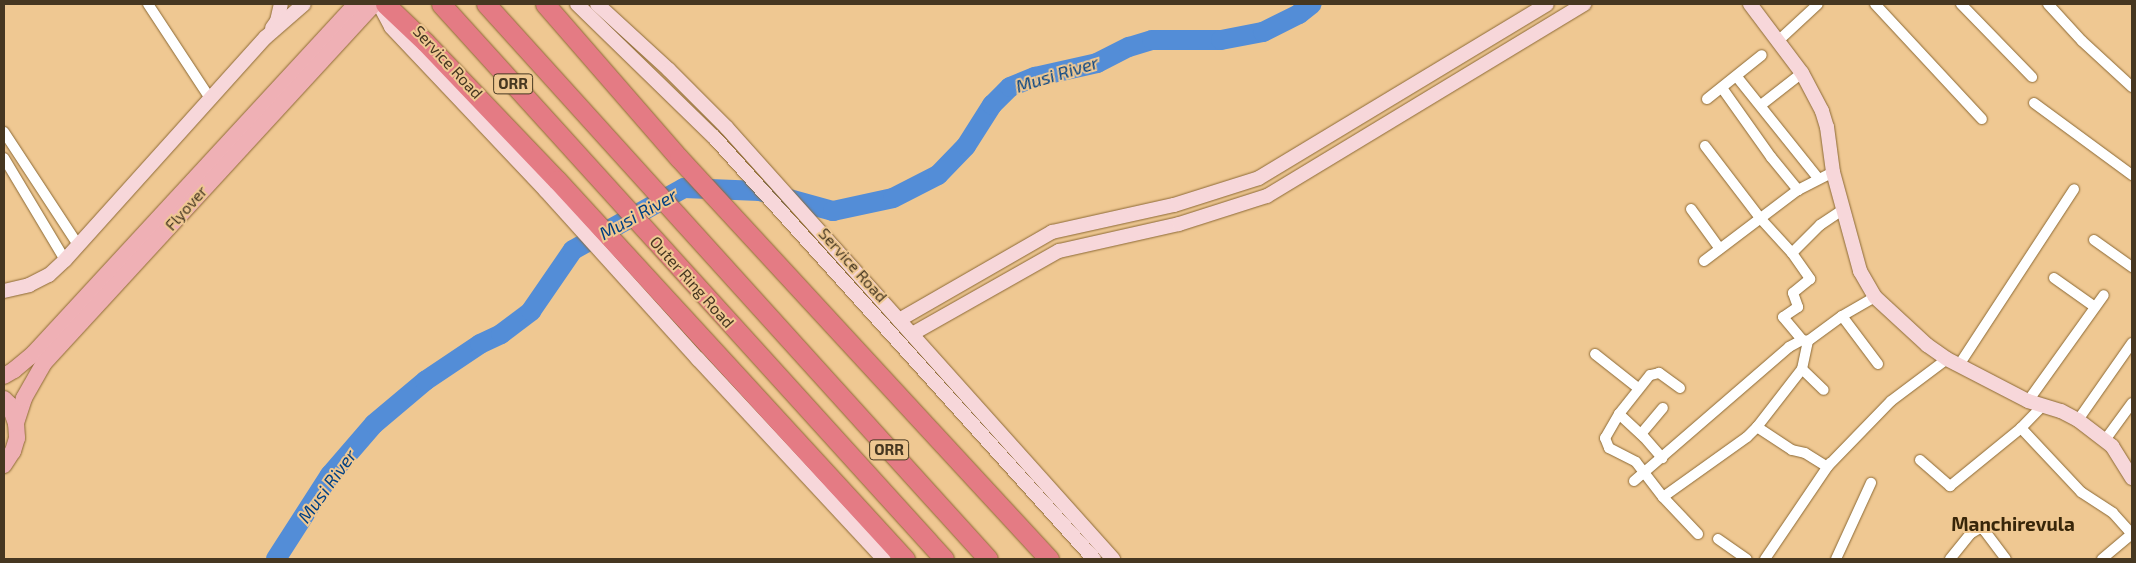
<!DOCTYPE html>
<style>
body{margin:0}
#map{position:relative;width:2136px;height:563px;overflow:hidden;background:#efc892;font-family:"Exo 2",sans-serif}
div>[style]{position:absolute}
.river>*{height:20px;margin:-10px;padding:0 10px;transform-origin:10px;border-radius:10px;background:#538dd7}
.roads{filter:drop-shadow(0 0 1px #8c6935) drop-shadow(0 0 1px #8c6935)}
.street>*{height:10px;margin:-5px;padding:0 5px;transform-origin:5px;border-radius:5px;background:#fff}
.secondary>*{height:14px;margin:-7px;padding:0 7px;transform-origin:7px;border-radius:7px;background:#f7d7da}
.primary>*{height:16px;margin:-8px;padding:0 8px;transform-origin:8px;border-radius:8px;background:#efb0b5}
.highway>*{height:19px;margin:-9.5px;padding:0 9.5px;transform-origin:9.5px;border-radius:9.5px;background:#e47b84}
span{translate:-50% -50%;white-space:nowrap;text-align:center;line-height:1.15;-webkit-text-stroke:4px #efc892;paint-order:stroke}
.shield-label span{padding:1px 4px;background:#efc892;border:1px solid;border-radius:4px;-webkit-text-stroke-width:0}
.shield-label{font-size:15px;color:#463721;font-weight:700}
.street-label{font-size:16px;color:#463721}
.water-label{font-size:18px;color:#014083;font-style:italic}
.quarter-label{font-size:19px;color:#382609;font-weight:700}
.frame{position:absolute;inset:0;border:5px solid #463721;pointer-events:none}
</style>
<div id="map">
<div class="river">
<i style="left:276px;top:559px;width:100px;rotate:-57.3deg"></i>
<i style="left:330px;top:475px;width:67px;rotate:-49.2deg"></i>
<i style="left:374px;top:424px;width:67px;rotate:-40.1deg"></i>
<i style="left:425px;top:381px;width:66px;rotate:-33.9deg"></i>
<i style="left:480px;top:344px;width:23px;rotate:-25deg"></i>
<i style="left:501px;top:334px;width:38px;rotate:-37deg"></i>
<i style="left:531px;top:311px;width:74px;rotate:-55.5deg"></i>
<i style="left:573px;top:250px;width:127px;rotate:-29.2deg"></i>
<i style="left:684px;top:188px;width:76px;rotate:2.3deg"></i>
<i style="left:760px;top:191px;width:76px;rotate:15.3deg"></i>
<i style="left:833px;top:211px;width:61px;rotate:-12.2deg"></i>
<i style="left:893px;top:198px;width:51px;rotate:-27.1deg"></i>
<i style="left:938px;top:175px;width:40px;rotate:-46deg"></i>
<i style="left:966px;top:146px;width:49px;rotate:-57.6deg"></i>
<i style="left:992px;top:105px;width:25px;rotate:-45deg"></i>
<i style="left:1010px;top:87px;width:27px;rotate:-22deg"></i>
<i style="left:1035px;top:77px;width:64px;rotate:-12.7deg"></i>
<i style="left:1097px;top:63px;width:36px;rotate:-27deg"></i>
<i style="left:1129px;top:47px;width:24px;rotate:-17deg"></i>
<i style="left:1152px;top:40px;width:69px"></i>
<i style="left:1221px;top:40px;width:43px;rotate:-10.8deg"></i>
<i style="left:1263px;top:32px;width:40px;rotate:-26.6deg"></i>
<i style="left:1299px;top:14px;width:16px;rotate:-38deg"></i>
</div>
<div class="roads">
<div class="street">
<i style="left:148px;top:4px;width:115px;rotate:56.7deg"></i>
<i style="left:1875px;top:4px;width:157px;rotate:47.1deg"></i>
<i style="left:1961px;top:4px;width:102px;rotate:45.8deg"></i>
<i style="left:2048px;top:4px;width:50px;rotate:47.4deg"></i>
<i style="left:2082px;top:41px;width:68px;rotate:42.6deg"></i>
<i style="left:1778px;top:41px;width:54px;rotate:-42.8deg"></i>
<i style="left:1737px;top:77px;width:129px;rotate:51.3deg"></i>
<i style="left:1722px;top:88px;width:85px;rotate:54.6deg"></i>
<i style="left:1771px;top:157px;width:43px;rotate:50.7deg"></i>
<i style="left:1707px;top:99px;width:70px;rotate:-38.7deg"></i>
<i style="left:2034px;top:103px;width:122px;rotate:36.3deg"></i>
<i style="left:1761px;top:105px;width:52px;rotate:-38deg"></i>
<i style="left:4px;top:132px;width:136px;rotate:56.7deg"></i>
<i style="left:1705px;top:146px;width:91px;rotate:52.6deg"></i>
<i style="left:1760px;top:218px;width:47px;rotate:47.6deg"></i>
<i style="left:1792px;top:253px;width:40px;rotate:-45deg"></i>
<i style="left:1820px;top:225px;width:29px;rotate:-34deg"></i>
<i style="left:4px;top:158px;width:119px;rotate:59.1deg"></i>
<i style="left:1691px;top:209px;width:49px;rotate:54.1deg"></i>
<i style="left:2094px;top:240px;width:47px;rotate:35.4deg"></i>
<i style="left:1792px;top:253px;width:32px;rotate:55deg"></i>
<i style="left:1810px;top:279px;width:22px;rotate:141deg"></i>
<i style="left:1793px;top:293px;width:15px;rotate:70deg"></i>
<i style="left:1798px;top:307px;width:18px;rotate:146deg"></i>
<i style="left:1783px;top:317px;width:30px;rotate:50deg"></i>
<i style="left:1704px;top:261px;width:118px;rotate:-37.1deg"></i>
<i style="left:1798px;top:190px;width:39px;rotate:-27deg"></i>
<i style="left:2054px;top:278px;width:50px;rotate:35.3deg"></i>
<i style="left:1842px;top:316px;width:60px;rotate:53.1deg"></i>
<i style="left:1595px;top:354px;width:55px;rotate:38.3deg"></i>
<i style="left:1959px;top:365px;width:210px;rotate:-56.8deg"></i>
<i style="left:1802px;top:369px;width:30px;rotate:44deg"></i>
<i style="left:1680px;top:388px;width:26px;rotate:-144deg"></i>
<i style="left:1659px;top:373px;width:9px;rotate:167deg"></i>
<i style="left:1650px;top:375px;width:50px;rotate:128.5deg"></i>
<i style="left:1619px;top:414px;width:28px;rotate:120deg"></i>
<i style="left:1605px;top:438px;width:11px;rotate:68deg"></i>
<i style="left:1609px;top:448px;width:30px;rotate:27deg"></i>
<i style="left:1636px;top:462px;width:44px;rotate:52.4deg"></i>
<i style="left:1663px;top:497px;width:103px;rotate:-35.5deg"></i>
<i style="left:1747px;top:437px;width:14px;rotate:-45deg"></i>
<i style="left:1757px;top:427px;width:73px;rotate:-52.2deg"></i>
<i style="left:1802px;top:369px;width:29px;rotate:-78deg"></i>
<i style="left:2028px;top:401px;width:130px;rotate:-54.4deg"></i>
<i style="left:1619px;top:414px;width:34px;rotate:43deg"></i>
<i style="left:1644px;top:437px;width:28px;rotate:49deg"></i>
<i style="left:2078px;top:420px;width:94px;rotate:-55deg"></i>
<i style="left:1757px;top:427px;width:42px;rotate:33.3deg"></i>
<i style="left:1792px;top:450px;width:13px;rotate:13deg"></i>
<i style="left:1805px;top:453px;width:26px;rotate:32deg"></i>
<i style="left:1827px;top:467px;width:92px;rotate:-45.9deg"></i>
<i style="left:1891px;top:401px;width:70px;rotate:-36.9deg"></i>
<i style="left:2021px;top:428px;width:88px;rotate:46.8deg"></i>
<i style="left:2081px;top:492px;width:38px;rotate:33deg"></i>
<i style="left:2113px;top:513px;width:28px;rotate:48deg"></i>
<i style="left:1641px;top:434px;width:34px;rotate:-50deg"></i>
<i style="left:2105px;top:440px;width:46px;rotate:-53.9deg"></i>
<i style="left:1920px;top:460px;width:40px;rotate:41deg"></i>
<i style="left:1950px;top:486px;width:92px;rotate:-39.2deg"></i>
<i style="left:2021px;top:428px;width:30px;rotate:-46deg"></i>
<i style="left:1634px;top:481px;width:205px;rotate:-40.8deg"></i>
<i style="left:1789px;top:347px;width:15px;rotate:-28deg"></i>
<i style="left:1802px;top:340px;width:6px;rotate:9deg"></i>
<i style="left:1808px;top:341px;width:42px;rotate:-36.3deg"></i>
<i style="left:1842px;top:316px;width:38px;rotate:-30deg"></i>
<i style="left:1663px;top:497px;width:51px;rotate:46.6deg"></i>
<i style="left:1718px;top:539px;width:35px;rotate:35deg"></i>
<i style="left:1765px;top:559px;width:116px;rotate:-55.9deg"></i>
<i style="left:1836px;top:559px;width:84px;rotate:-65.3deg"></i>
<i style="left:1950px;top:559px;width:32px;rotate:-51deg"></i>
<i style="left:1970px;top:534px;width:12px;rotate:-31deg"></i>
<i style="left:1980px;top:528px;width:4px;rotate:27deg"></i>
<i style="left:1984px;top:530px;width:36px;rotate:53deg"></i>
<i style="left:2102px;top:559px;width:39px;rotate:-40deg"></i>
</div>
<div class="secondary">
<i style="left:379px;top:4px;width:26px;rotate:62deg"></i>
<i style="left:391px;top:27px;width:226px;rotate:46.6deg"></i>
<i style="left:546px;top:191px;width:227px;rotate:47.9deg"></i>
<i style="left:698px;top:359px;width:273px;rotate:47.1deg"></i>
<i style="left:577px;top:4px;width:191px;rotate:44.2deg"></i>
<i style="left:714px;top:137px;width:568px;rotate:48deg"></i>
<i style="left:597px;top:4px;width:98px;rotate:42.5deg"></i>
<i style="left:669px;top:70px;width:81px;rotate:45deg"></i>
<i style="left:726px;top:127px;width:580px;rotate:48.14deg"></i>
<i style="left:1750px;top:4px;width:86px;rotate:53deg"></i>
<i style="left:1802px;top:73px;width:43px;rotate:62.2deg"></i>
<i style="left:1822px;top:111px;width:17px;rotate:73deg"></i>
<i style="left:1827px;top:127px;width:45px;rotate:82.4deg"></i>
<i style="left:1833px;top:172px;width:103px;rotate:74.7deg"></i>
<i style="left:1860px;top:271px;width:30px;rotate:60deg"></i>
<i style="left:1875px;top:297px;width:71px;rotate:42.7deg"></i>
<i style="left:1927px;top:345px;width:24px;rotate:35deg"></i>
<i style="left:1947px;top:359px;width:91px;rotate:27.4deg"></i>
<i style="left:2028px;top:401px;width:34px;rotate:17deg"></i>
<i style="left:2061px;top:411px;width:19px;rotate:28deg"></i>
<i style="left:2078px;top:420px;width:43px;rotate:37.4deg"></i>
<i style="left:2112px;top:446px;width:38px;rotate:58deg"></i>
<i style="left:272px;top:28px;width:9px;rotate:-54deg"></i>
<i style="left:277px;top:21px;width:17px;rotate:-77deg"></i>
<i style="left:4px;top:291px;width:26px;rotate:-13deg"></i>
<i style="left:29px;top:285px;width:22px;rotate:-27deg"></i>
<i style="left:49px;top:275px;width:22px;rotate:-43deg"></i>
<i style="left:65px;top:260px;width:300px;rotate:-48deg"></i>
<i style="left:266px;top:37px;width:50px;rotate:-41deg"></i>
<i style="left:899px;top:320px;width:177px;rotate:-29.9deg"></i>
<i style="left:1052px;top:232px;width:125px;rotate:-12.5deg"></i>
<i style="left:1174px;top:205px;width:89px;rotate:-17.6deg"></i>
<i style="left:1259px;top:178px;width:336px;rotate:-31.1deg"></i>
<i style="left:912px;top:334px;width:169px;rotate:-29.5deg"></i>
<i style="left:1059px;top:251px;width:123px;rotate:-12.7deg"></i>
<i style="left:1179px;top:224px;width:92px;rotate:-17.7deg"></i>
<i style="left:1267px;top:196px;width:371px;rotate:-31.2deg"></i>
</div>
<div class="primary">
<i style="left:4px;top:376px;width:12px;rotate:-31deg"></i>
<i style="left:14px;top:370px;width:26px;rotate:-40deg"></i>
<i style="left:34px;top:353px;width:475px;rotate:-47.3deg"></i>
<i style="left:4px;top:399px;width:7px;rotate:45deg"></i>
<i style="left:9px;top:404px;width:20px;rotate:70deg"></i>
<i style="left:16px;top:423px;width:15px;rotate:86deg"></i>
<i style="left:17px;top:438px;width:14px;rotate:107deg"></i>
<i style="left:13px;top:451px;width:17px;rotate:123deg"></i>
<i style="left:16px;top:423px;width:26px;rotate:-72deg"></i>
<i style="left:24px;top:398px;width:40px;rotate:-60.3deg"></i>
<i style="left:44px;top:363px;width:488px;rotate:-47.4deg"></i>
</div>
<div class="highway">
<i style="left:385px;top:4px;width:55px;rotate:43.5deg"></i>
<i style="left:425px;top:42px;width:191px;rotate:46.3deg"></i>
<i style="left:557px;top:180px;width:515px;rotate:47.44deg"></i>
<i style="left:441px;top:4px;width:749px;rotate:47.81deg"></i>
<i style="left:486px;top:4px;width:748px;rotate:47.87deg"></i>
<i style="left:545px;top:4px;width:204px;rotate:49deg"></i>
<i style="left:679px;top:158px;width:546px;rotate:47.3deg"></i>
</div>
</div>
<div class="shield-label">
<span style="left:513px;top:84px">ORR</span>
<span style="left:889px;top:450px">ORR</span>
</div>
<div class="street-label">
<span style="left:448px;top:62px;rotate:47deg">Service Road</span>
<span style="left:186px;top:208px;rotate:-48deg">Flyover</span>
<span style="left:853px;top:265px;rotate:48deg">Service Road</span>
<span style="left:692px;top:282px;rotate:48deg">Outer Ring Road</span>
</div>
<div class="water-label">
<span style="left:1057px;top:74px;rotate:-17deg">Musi River</span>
<span style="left:638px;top:214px;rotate:-29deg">Musi River</span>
<span style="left:327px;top:486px;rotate:-54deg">Musi River</span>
</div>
<div class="quarter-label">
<span style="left:2013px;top:524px">Manchirevula</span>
</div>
<div class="frame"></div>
</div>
